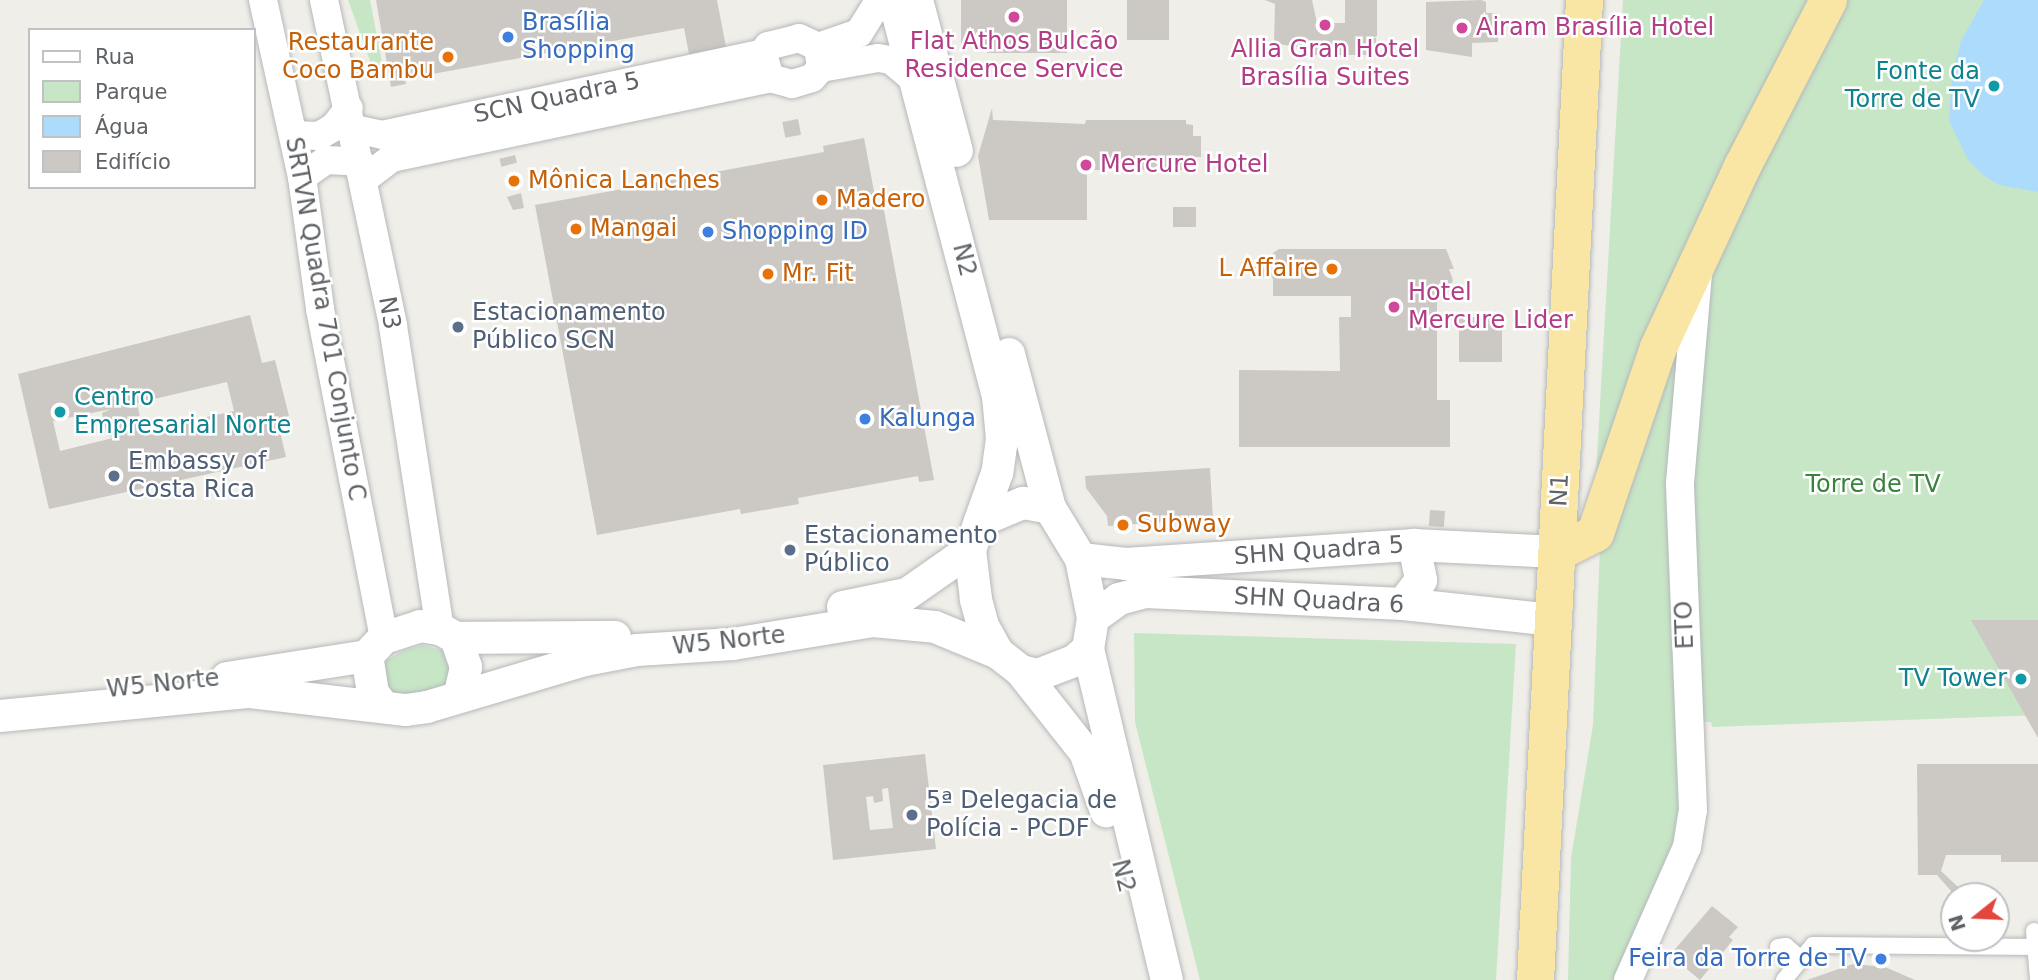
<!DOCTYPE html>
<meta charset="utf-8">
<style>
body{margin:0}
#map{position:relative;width:2038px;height:980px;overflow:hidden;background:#f0eee8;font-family:"DejaVu Sans",sans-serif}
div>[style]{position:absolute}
.green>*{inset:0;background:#c7e6c6}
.water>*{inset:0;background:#addbfb}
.building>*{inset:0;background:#ccc9c4;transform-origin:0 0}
.roads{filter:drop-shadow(0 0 2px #b5b8bb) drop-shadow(0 0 2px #b5b8bb)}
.pedestrian>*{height:16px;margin:-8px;padding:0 8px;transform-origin:8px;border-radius:8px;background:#fff}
.tertiary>*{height:28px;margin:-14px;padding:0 14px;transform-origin:14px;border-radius:14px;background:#fff}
.secondary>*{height:32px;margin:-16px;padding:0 16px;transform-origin:16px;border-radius:16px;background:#fff}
.trunk>*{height:37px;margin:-18.5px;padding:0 18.5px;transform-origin:18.5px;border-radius:18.5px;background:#fae6a4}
.dots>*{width:19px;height:19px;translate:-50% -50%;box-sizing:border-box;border:4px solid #fff;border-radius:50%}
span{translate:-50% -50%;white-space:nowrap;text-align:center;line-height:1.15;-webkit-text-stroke:5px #fff;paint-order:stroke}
.shop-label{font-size:24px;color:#366cbe}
.left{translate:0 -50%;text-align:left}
.right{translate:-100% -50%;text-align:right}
.hotel-label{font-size:24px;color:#b23c85}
.food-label{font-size:24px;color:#c56008}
.culture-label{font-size:24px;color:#0d838f}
.street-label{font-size:24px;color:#5f6367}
.service-label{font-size:24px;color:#4e5e75}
.park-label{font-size:24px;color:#3a833c}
.legend{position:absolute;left:28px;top:28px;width:228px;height:161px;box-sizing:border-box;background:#fff;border:2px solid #bfc1c2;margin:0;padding:9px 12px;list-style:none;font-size:21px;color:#5f6367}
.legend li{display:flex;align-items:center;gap:14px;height:35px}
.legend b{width:35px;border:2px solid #bfc1c2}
.north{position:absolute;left:1940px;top:882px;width:70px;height:70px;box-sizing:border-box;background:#fff;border:2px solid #bfc1c2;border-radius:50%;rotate:252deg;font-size:19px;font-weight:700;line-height:28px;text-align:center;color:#5f6367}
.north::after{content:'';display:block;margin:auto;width:24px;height:32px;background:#e2463c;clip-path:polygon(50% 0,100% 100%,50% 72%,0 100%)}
</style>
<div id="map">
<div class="green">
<i style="clip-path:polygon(348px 0,370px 0,384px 73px,375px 75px)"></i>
<i style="clip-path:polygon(1623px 0,2038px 0,2038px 715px,1712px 727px,1711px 722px,1679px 722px,1680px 826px,1618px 980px,1568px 980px,1571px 858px,1593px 725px,1602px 495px,1593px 527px)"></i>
<i style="clip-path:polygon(1134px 633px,1516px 644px,1496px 980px,1200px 980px,1135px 722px)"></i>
<i style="clip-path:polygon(422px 645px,448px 652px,459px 680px,403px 701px,384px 689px,380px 673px,387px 660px,400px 652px)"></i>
</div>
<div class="water">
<i style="clip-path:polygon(1984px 0,2038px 0,2038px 192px,1999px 185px,1983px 175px,1968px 160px,1949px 121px,1952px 74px,1961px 41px)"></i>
</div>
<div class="building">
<i style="clip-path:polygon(376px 0,717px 0,726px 47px,689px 54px,684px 28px,405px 79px,406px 84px,391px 87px)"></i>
<i style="clip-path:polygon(961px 0,1067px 0,1067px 53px,987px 53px,987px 45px,961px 45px)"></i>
<i style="left:1127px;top:0;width:42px;height:40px"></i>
<i style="clip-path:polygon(1265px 0,1312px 0,1317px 23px,1345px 23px,1345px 0,1377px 0,1377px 36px,1373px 38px,1376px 38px,1376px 55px,1312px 55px,1312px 43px,1296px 47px,1274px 43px,1275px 4px)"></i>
<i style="clip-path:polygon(1481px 0,1486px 2px,1486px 13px,1498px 13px,1498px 42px,1472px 43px,1472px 57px,1426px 50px,1426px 2px)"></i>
<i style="clip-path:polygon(992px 108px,993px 120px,1085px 124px,1086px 120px,1186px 120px,1186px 124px,1193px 125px,1193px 136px,1201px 136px,1201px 157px,1194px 157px,1193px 166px,1186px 170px,1087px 170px,1087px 220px,989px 220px,978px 156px)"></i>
<i style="left:798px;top:119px;width:16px;height:16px;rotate:79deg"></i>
<i style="clip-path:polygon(864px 138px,877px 207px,883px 205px,934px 480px,919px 482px,918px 476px,798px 498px,799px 504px,741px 514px,740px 509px,597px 535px,535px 205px,824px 152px,823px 146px)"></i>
<i style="left:515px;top:155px;width:8px;height:16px;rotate:76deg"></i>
<i style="clip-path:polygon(521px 193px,524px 208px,513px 210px,507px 197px)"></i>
<i style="left:1173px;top:207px;width:23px;height:20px"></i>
<i style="clip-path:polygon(1279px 249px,1446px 249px,1454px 269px,1449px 269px,1453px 280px,1446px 297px,1437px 296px,1437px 400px,1450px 400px,1450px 447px,1239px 447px,1239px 370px,1340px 371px,1339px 317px,1351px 317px,1351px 296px,1273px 296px,1273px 278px,1252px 278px,1252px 267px,1273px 267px,1273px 253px)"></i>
<i style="clip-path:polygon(evenodd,250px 315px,262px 363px,275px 360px,289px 416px,277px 419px,286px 457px,49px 509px,18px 374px,250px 315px,227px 382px,234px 411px,143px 431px,137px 403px,227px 382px,250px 315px,111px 409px,102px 413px,107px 436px,117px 437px,60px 451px,53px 421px,111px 409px)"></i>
<i style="left:1459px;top:317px;width:43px;height:45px"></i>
<i style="clip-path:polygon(1210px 468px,1213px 519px,1108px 526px,1107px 516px,1086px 488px,1085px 476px)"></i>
<i style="left:1430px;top:510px;width:15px;height:16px;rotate:4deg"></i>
<i style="clip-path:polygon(1971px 620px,2038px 620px,2038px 738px)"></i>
<i style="clip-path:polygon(evenodd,925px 754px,936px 849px,833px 860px,823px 765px,925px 754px,888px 788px,893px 828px,870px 830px,866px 797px,873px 796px,874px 803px,883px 801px,882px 789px,888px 788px)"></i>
<i style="clip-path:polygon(1917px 764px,2038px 764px,2038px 862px,2001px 862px,2001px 855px,1946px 855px,1941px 871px,1958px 887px,1952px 892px,1937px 875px,1918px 875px)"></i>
<i style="clip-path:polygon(1712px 906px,1738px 927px,1729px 937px,1733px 940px,1700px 980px,1670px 955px)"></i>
<i style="clip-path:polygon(1853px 964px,1885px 967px,1915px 980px,1807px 980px)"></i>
</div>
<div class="roads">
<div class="pedestrian">
<i style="left:2034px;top:931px;width:48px;rotate:85.2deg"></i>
<i style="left:1778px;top:947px;width:8px;rotate:-7deg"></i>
<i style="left:1786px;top:946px;width:21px;rotate:41deg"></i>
<i style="left:1784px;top:980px;width:45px;rotate:-50.4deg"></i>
<i style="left:1813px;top:945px;width:225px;rotate:0.5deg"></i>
</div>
<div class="tertiary">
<i style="left:263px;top:0;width:181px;rotate:77.6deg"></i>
<i style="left:302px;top:177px;width:133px;rotate:82.2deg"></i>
<i style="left:320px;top:309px;width:335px;rotate:79deg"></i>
<i style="left:324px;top:0;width:333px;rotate:78deg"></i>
<i style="left:393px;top:326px;width:307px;rotate:81.2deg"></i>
<i style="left:799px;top:38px;width:21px;rotate:25deg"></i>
<i style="left:818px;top:47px;width:21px;rotate:82deg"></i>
<i style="left:821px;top:68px;width:13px;rotate:132deg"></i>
<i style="left:812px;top:78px;width:21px;rotate:163deg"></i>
<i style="left:792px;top:84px;width:23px;rotate:-165deg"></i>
<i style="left:770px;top:78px;width:26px;rotate:-106deg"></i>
<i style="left:763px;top:53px;width:9px;rotate:-54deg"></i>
<i style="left:768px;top:46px;width:32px;rotate:-14deg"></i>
<i style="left:818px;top:47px;width:43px;rotate:-18.9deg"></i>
<i style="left:859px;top:33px;width:39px;rotate:-58deg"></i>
<i style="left:821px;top:68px;width:58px;rotate:-10deg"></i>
<i style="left:878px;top:58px;width:13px;rotate:9deg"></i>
<i style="left:891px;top:60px;width:30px;rotate:40deg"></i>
<i style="left:350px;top:128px;width:33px;rotate:12deg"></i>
<i style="left:382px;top:135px;width:390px;rotate:-12.1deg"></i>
<i style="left:293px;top:135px;width:26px;rotate:2deg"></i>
<i style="left:319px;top:136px;width:17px;rotate:-31deg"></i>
<i style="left:334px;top:127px;width:24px;rotate:-52deg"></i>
<i style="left:302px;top:177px;width:29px;rotate:-35deg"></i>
<i style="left:326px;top:160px;width:34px;rotate:3deg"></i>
<i style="left:364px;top:179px;width:35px;rotate:-37deg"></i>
<i style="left:392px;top:158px;width:386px;rotate:-11.9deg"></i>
<i style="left:1628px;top:980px;width:145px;rotate:-66.1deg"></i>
<i style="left:1687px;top:847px;width:37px;rotate:-81deg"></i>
<i style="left:1693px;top:810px;width:327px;rotate:-92.3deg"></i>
<i style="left:1680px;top:483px;width:213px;rotate:-85.1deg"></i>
</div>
<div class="secondary">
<i style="left:894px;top:0;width:409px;rotate:75.3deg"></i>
<i style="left:998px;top:396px;width:43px;rotate:84.7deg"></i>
<i style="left:1002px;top:439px;width:34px;rotate:98deg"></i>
<i style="left:997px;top:473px;width:51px;rotate:109.5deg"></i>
<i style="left:917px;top:0;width:156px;rotate:75.2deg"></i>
<i style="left:1009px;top:354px;width:159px;rotate:75.1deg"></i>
<i style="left:1081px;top:559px;width:45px;rotate:6.3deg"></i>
<i style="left:1126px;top:564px;width:289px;rotate:-3.8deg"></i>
<i style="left:1414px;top:545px;width:143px;rotate:2.8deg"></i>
<i style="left:1403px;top:604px;width:30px;rotate:-53deg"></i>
<i style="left:1421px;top:580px;width:36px;rotate:-101deg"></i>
<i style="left:843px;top:607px;width:65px;rotate:-11.5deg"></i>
<i style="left:907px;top:594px;width:77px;rotate:-34.9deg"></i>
<i style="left:1093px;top:618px;width:32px;rotate:-36deg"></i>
<i style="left:1119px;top:599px;width:28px;rotate:-15deg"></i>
<i style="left:1146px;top:592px;width:257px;rotate:2.7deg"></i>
<i style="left:1403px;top:604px;width:150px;rotate:6.1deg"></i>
<i style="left:456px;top:638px;width:159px;rotate:-0.4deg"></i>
<i style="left:1088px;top:649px;width:18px;rotate:139deg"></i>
<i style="left:1074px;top:661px;width:40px;rotate:159deg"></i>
<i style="left:1037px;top:675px;width:16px;rotate:-166deg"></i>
<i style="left:1021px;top:671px;width:29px;rotate:-142deg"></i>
<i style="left:998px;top:653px;width:31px;rotate:-119deg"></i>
<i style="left:983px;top:626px;width:28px;rotate:-105deg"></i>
<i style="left:976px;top:599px;width:49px;rotate:-97deg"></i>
<i style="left:970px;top:550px;width:31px;rotate:-71deg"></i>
<i style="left:980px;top:521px;width:47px;rotate:-22.7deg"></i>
<i style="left:1023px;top:503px;width:27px;rotate:10deg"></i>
<i style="left:1050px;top:508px;width:60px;rotate:58.7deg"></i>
<i style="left:1081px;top:559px;width:60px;rotate:78.5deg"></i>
<i style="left:1093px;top:618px;width:31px;rotate:99deg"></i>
<i style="left:1088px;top:649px;width:340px;rotate:76.6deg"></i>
<i style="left:1021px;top:671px;width:103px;rotate:51.7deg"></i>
<i style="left:1085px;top:752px;width:63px;rotate:70.4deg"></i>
<i style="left:227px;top:678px;width:142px;rotate:-8.9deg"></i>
<i style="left:383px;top:706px;width:16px;rotate:-128deg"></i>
<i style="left:373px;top:693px;width:37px;rotate:-99deg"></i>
<i style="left:367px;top:656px;width:25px;rotate:-47deg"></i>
<i style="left:384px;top:638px;width:38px;rotate:-18deg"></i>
<i style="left:420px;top:626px;width:20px;rotate:9deg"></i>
<i style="left:440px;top:629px;width:18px;rotate:29deg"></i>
<i style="left:456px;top:638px;width:31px;rotate:71deg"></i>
<i style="left:466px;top:667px;width:28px;rotate:103deg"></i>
<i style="left:0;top:716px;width:251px;rotate:-5.5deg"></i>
<i style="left:250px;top:692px;width:157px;rotate:6.6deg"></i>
<i style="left:406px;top:710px;width:21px;rotate:-8deg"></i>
<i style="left:427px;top:707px;width:165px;rotate:-16.6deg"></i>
<i style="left:585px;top:660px;width:53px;rotate:-10.9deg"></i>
<i style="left:637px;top:650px;width:96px;rotate:-3.6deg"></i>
<i style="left:733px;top:644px;width:142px;rotate:-9.3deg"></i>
<i style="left:873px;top:621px;width:62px;rotate:5.5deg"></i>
<i style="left:935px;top:627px;width:68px;rotate:22.4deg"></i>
</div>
<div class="trunk">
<i style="left:1557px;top:552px;width:42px;rotate:-26.6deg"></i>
<i style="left:1595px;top:533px;width:196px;rotate:-71.3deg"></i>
<i style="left:1658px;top:347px;width:200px;rotate:-65.1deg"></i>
<i style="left:1742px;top:166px;width:187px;rotate:-62.6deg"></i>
<i style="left:1535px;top:980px;width:981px;rotate:-87.14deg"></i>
</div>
</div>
<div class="dots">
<i style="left:1014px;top:17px;background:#d1479c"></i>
<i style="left:1325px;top:25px;background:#d1479c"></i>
<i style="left:1462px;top:28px;background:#d1479c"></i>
<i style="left:508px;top:37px;background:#3f7fe0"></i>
<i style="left:448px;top:57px;background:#e8710a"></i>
<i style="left:1994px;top:86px;background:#0f9aa8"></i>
<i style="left:1086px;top:165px;background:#d1479c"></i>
<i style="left:514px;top:181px;background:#e8710a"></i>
<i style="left:822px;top:200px;background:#e8710a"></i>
<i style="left:576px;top:229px;background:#e8710a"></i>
<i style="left:708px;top:232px;background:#3f7fe0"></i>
<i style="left:1332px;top:269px;background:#e8710a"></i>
<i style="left:768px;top:274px;background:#e8710a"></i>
<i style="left:1394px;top:307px;background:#d1479c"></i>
<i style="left:458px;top:327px;background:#5c6f8a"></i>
<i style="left:60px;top:412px;background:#0f9aa8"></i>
<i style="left:865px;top:419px;background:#3f7fe0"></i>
<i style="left:114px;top:476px;background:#5c6f8a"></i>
<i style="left:1123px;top:525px;background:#e8710a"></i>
<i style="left:790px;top:550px;background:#5c6f8a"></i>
<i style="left:2021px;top:679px;background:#0f9aa8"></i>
<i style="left:912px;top:815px;background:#5c6f8a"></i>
<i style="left:1881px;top:959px;background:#3f7fe0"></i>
</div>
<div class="shop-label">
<span class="left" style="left:522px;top:37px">Brasília<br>Shopping</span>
<span class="left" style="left:722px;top:232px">Shopping ID</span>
<span class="left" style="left:879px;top:419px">Kalunga</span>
<span class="right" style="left:1867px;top:959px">Feira da Torre de TV</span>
</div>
<div class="hotel-label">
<span class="left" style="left:1476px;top:28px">Airam Brasília Hotel</span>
<span style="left:1014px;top:56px">Flat Athos Bulcão<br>Residence Service</span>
<span style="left:1325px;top:64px">Allia Gran Hotel<br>Brasília Suites</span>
<span class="left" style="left:1100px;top:165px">Mercure Hotel</span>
<span class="left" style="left:1408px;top:307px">Hotel<br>Mercure Lider</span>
</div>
<div class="food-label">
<span class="right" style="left:434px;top:57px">Restaurante<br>Coco Bambu</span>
<span class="left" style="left:528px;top:181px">Mônica Lanches</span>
<span class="left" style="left:836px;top:200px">Madero</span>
<span class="left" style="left:590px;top:229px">Mangai</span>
<span class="right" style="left:1318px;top:269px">L Affaire</span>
<span class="left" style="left:782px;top:274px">Mr. Fit</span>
<span class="left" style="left:1137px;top:525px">Subway</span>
</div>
<div class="culture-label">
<span class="right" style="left:1980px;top:86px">Fonte da<br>Torre de TV</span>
<span class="left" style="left:74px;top:412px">Centro<br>Empresarial Norte</span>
<span class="right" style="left:2007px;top:679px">TV Tower</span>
</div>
<div class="street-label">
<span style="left:557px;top:98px;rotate:-12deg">SCN Quadra 5</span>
<span style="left:964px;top:260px;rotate:76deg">N2</span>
<span style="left:389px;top:313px;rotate:80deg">N3</span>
<span style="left:325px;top:319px;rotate:80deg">SRTVN Quadra 701 Conjunto C</span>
<span style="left:1560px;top:490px;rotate:-87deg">N1</span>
<span style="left:1319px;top:551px;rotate:-4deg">SHN Quadra 5</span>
<span style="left:1319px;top:601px;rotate:3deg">SHN Quadra 6</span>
<span style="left:1685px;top:625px;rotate:-92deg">ETO</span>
<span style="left:729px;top:641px;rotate:-6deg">W5 Norte</span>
<span style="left:163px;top:684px;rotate:-6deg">W5 Norte</span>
<span style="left:1123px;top:876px;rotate:76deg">N2</span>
</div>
<div class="service-label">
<span class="left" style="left:472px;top:327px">Estacionamento<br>Público SCN</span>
<span class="left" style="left:128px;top:476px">Embassy of<br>Costa Rica</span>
<span class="left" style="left:804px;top:550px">Estacionamento<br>Público</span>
<span class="left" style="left:926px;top:815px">5ª Delegacia de<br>Polícia - PCDF</span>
</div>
<div class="park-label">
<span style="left:1873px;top:485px">Torre de TV</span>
</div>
<ul class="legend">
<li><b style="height:9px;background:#fff"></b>Rua</li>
<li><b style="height:19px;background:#c7e6c6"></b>Parque</li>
<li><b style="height:19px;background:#addbfb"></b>Água</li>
<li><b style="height:19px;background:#ccc9c4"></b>Edifício</li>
</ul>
<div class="north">N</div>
</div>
